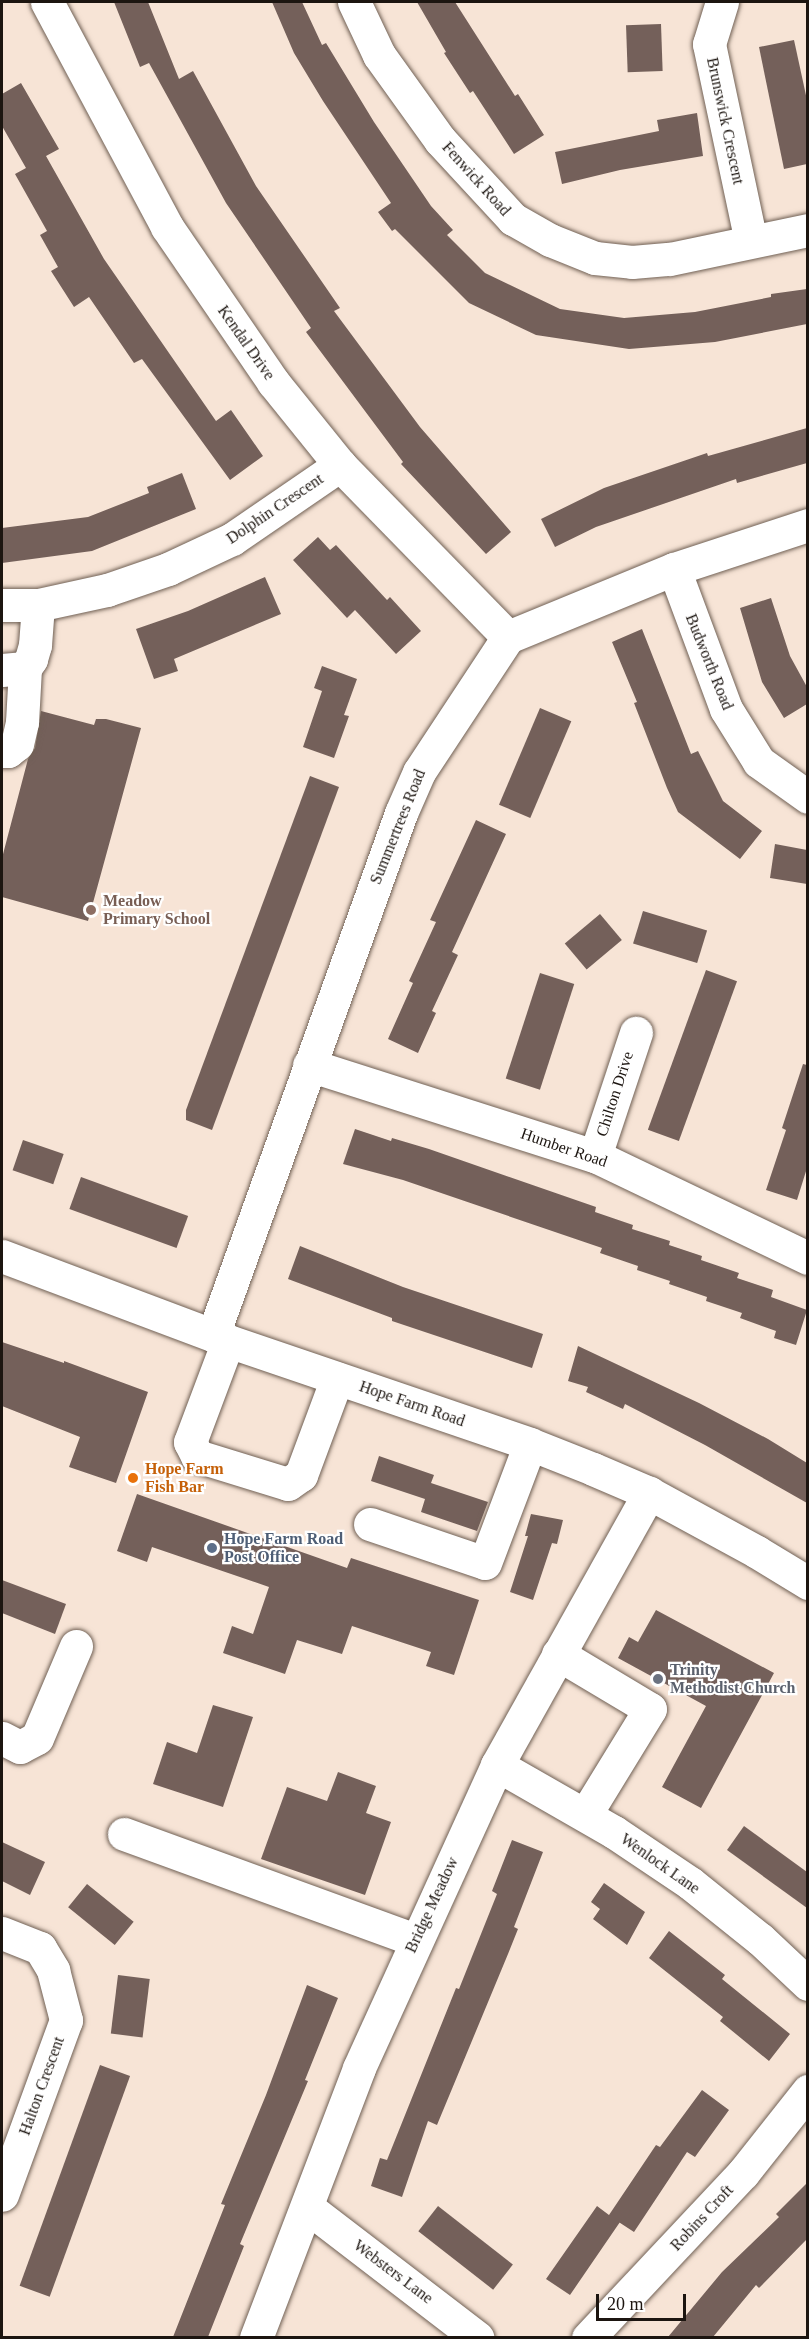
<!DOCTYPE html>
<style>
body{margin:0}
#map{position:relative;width:809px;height:2339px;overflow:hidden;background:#f7e4d6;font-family:Georgia,serif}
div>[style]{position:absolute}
.building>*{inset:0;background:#74605a;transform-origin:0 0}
.roads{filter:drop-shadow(0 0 2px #706054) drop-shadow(0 0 2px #706054)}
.minor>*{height:33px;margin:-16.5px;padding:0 16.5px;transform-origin:16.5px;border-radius:16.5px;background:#fff}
.dots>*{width:16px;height:16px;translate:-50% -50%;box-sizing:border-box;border:3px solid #fff;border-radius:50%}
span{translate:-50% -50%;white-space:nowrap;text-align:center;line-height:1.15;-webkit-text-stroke:4.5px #fff;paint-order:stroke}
.street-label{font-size:16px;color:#1c1510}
.education-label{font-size:16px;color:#785e54;font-weight:700}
.left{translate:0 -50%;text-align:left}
.food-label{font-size:16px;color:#c56008;font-weight:700}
.service-label{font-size:16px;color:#4e5e75;font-weight:700}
.worship-label{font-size:16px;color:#5b616d;font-weight:700}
.frame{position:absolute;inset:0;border:3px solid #1c1510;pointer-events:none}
.scale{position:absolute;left:596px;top:2294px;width:90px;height:27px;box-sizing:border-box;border:3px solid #1c1510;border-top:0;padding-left:8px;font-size:18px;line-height:21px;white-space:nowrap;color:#1c1510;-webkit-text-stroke:4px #fff;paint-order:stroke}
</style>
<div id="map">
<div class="building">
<i style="clip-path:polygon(114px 2px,148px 2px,179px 79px,193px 71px,256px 186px,340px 308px,334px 311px,420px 427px,511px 532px,486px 554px,401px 464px,403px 462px,306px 332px,311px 328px,226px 203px,149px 63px,140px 67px)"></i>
<i style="clip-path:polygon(272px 2px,302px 2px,322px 45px,326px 43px,374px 122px,431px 206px,453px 230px,447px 235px,485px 273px,560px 309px,624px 318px,695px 312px,771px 297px,771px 294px,807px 289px,807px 324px,715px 342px,629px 349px,536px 335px,469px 303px,395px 229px,392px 231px,378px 212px,391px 203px,323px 101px,294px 53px)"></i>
<i style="clip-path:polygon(417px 2px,455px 2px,515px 96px,518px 94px,544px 135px,514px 154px,473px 91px,470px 93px,444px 53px,446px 52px)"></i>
<i style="left:661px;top:24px;width:47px;height:35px;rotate:88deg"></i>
<i style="clip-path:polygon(794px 40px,807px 100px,807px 164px,784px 169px,759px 47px)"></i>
<i style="clip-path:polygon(21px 83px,59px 149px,46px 156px,104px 259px,216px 421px,231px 410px,263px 456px,230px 480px,142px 359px,134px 363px,89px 297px,74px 307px,51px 271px,58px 267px,40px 235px,47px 231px,15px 174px,26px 168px,2px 126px,2px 94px)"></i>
<i style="clip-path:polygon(697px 113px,703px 156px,620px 170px,562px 184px,555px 152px,659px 131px,657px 120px)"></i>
<i style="clip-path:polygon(807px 428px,807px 463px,737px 483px,736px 479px,596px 527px,555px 547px,541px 519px,604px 488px,707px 453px,708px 456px)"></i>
<i style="clip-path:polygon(182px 473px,196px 509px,92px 551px,2px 563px,2px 528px,88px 517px,149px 493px,147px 487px)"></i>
<i style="clip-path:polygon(318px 537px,330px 550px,336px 545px,387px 600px,390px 597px,421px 631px,396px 654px,355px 610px,347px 618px,293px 560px)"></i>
<i style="clip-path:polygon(265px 577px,281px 614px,174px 659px,178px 671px,154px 679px,136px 629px,188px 611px)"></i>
<i style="clip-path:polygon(771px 598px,790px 656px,807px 687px,807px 704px,784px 718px,762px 682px,740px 608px)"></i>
<i style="clip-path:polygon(642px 629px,691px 754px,698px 751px,723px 801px,762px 831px,740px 859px,678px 812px,667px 788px,634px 703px,637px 702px,612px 642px)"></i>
<i style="clip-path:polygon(322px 666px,357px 679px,344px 715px,349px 716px,334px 758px,303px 747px,322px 691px,314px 688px)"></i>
<i style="left:540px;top:708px;width:34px;height:105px;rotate:23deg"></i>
<i style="clip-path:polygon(41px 711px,94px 725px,96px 719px,106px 719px,141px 728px,88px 921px,2px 897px,2px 858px,28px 759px,35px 748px)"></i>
<i style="clip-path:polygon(310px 776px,339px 787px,212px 1130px,186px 1120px,186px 1110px)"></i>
<i style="clip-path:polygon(476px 820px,506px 834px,452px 952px,458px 955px,432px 1011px,436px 1013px,418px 1053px,388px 1039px,413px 983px,409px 981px,436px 922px,430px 920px)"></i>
<i style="clip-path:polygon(775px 844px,807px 850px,807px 884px,770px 878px)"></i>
<i style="left:643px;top:911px;width:67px;height:34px;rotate:17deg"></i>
<i style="left:600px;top:914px;width:34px;height:46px;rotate:50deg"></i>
<i style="left:706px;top:970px;width:33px;height:170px;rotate:20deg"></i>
<i style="left:540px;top:973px;width:36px;height:111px;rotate:18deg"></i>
<i style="clip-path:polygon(803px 1064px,807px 1065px,807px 1168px,797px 1200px,766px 1190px,786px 1130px,782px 1128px)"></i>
<i style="clip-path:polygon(355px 1129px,391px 1141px,392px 1138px,429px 1149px,596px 1207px,595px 1212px,633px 1225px,632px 1229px,670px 1241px,669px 1245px,702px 1256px,701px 1260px,739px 1273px,737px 1278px,773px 1290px,771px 1297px,807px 1310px,796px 1345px,774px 1338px,776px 1331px,740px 1318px,742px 1313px,706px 1301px,707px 1297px,669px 1284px,670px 1281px,637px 1270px,638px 1266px,600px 1253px,602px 1248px,403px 1180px,343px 1164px)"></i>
<i style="left:23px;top:1140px;width:43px;height:32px;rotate:19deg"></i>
<i style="left:81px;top:1177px;width:114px;height:34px;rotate:20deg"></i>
<i style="clip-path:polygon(300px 1246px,403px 1287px,543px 1334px,532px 1368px,392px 1321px,392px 1318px,288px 1279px)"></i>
<i style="clip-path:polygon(2px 1342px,64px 1363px,64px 1361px,148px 1392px,116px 1483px,69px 1467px,80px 1437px,2px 1406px)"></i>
<i style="clip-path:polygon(578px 1346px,699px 1403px,768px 1439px,807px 1463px,807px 1503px,705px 1445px,625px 1404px,623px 1409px,586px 1392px,588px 1387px,568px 1381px)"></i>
<i style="clip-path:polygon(379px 1456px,434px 1475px,431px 1483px,488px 1502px,477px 1531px,421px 1512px,425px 1499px,371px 1481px)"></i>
<i style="clip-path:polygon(137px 1494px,347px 1568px,351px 1558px,479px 1600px,454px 1675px,426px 1666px,431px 1652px,352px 1626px,342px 1654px,297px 1640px,285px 1674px,223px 1653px,232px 1626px,253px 1634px,269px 1587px,152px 1547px,147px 1562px,117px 1551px)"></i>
<i style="clip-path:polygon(531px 1514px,563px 1520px,557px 1544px,552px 1543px,533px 1600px,510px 1592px,528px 1536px,525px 1536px)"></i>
<i style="clip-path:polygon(2px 1580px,66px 1604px,55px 1634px,2px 1613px)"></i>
<i style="clip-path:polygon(656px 1610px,774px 1673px,701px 1808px,662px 1787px,706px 1706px,618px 1658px,629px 1637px,638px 1642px)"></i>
<i style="clip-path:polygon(213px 1705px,253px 1717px,223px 1807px,153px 1784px,167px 1742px,197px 1753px)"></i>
<i style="clip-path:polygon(338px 1772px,376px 1786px,366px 1813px,391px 1822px,365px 1895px,261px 1859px,287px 1787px,327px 1801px)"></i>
<i style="clip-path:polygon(744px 1826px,807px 1872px,807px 1908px,727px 1850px)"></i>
<i style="clip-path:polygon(512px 1840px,543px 1852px,514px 1927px,518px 1929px,508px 1954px,437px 2125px,428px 2121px,402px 2197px,371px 2186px,380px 2158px,387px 2160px,456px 1988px,459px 1989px,497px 1894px,492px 1891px)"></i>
<i style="clip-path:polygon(2px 1842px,45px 1862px,30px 1895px,2px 1881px)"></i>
<i style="clip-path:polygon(604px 1883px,645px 1912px,627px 1945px,593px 1919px,600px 1909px,591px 1902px)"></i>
<i style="left:87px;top:1884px;width:60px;height:30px;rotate:39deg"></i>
<i style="clip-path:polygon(669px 1931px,725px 1975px,722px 1979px,790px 2034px,769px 2061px,720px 2021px,723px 2017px,649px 1958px)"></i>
<i style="left:118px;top:1975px;width:32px;height:59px;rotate:7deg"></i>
<i style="clip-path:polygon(307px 1985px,338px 1998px,305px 2080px,308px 2081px,240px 2244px,244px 2246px,208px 2337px,173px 2337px,225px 2205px,221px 2204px,266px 2095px)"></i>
<i style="left:100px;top:2065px;width:32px;height:235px;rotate:20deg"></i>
<i style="clip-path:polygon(702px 2090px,729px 2110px,695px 2157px,687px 2152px,634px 2232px,611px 2217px,620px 2222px,570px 2295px,546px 2279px,597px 2206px,609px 2215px,656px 2145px,660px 2147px)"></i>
<i style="clip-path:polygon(807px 2183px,807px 2239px,759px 2288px,756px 2285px,713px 2337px,668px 2337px,722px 2272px,779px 2217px,776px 2214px)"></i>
<i style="left:438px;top:2206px;width:95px;height:32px;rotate:38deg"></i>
</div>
<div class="roads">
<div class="minor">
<i style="left:47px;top:2px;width:255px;rotate:61.9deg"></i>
<i style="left:167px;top:227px;width:188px;rotate:55.6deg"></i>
<i style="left:273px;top:382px;width:107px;rotate:51.1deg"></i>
<i style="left:340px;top:465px;width:240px;rotate:45.7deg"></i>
<i style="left:354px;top:2px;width:59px;rotate:64.7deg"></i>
<i style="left:379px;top:55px;width:105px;rotate:54.3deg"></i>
<i style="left:440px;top:140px;width:108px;rotate:47.3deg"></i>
<i style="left:513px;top:219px;width:43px;rotate:29.6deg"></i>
<i style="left:550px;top:240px;width:48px;rotate:21.8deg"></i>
<i style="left:595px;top:258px;width:37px;rotate:6deg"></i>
<i style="left:632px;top:262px;width:38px;rotate:-5deg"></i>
<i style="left:670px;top:259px;width:141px;rotate:-11.9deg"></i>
<i style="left:722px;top:2px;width:44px;rotate:107.2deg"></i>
<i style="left:709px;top:44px;width:201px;rotate:78deg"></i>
<i style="left:674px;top:569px;width:149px;rotate:69.6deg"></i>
<i style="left:726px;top:709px;width:62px;rotate:58.1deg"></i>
<i style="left:759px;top:762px;width:60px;rotate:35.5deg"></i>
<i style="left:2px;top:605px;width:36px"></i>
<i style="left:38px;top:605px;width:71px;rotate:-12.3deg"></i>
<i style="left:107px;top:590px;width:65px;rotate:-19deg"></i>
<i style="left:168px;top:569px;width:71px;rotate:-25.1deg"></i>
<i style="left:232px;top:539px;width:131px;rotate:-34.4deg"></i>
<i style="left:2px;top:670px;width:23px;rotate:-5deg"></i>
<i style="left:25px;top:668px;width:11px;rotate:-56deg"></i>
<i style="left:31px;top:659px;width:15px;rotate:-74deg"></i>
<i style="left:35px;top:645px;width:40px;rotate:-85.7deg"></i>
<i style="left:2px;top:751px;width:6px"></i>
<i style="left:8px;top:751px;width:11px;rotate:-38deg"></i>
<i style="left:17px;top:744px;width:23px;rotate:-77deg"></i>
<i style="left:22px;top:722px;width:54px;rotate:-86.8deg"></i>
<i style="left:309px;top:1065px;width:300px;rotate:17.7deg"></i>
<i style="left:595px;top:1156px;width:236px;rotate:25.6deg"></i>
<i style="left:595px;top:1156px;width:130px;rotate:-71.6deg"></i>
<i style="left:2px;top:1256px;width:241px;rotate:20.6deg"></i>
<i style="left:228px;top:1341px;width:319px;rotate:18.8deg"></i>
<i style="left:530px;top:1444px;width:68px;rotate:21.6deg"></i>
<i style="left:593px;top:1469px;width:61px;rotate:23.2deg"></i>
<i style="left:649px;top:1493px;width:123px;rotate:28.6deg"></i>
<i style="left:757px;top:1552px;width:60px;rotate:31.3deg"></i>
<i style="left:213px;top:1335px;width:555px;rotate:-70.19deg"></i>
<i style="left:401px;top:813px;width:45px;rotate:-66.3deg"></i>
<i style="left:419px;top:772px;width:162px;rotate:-56.6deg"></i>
<i style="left:508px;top:637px;width:179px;rotate:-22.3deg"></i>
<i style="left:674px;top:569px;width:141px;rotate:-18.2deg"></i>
<i style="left:228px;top:1341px;width:108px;rotate:110.6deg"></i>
<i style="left:190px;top:1442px;width:16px;rotate:63deg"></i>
<i style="left:197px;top:1456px;width:95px;rotate:17.1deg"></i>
<i style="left:288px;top:1484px;width:16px;rotate:-35deg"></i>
<i style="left:301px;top:1475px;width:103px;rotate:-69.6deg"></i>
<i style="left:370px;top:1524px;width:121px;rotate:18.7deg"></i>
<i style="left:485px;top:1563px;width:127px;rotate:-69.3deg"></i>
<i style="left:558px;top:1654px;width:107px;rotate:30.9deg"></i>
<i style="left:650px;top:1709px;width:124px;rotate:121.5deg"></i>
<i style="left:2px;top:1738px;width:20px;rotate:27deg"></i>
<i style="left:20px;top:1747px;width:19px;rotate:-28deg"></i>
<i style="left:37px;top:1738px;width:100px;rotate:-67deg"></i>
<i style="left:497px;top:1765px;width:135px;rotate:29.8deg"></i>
<i style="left:614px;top:1832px;width:92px;rotate:33.9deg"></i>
<i style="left:690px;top:1883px;width:90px;rotate:38.7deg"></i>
<i style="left:760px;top:1939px;width:66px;rotate:43.2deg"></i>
<i style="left:124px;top:1834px;width:311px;rotate:20deg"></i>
<i style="left:2px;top:1933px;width:41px;rotate:21.5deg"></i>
<i style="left:40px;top:1948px;width:26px;rotate:59deg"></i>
<i style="left:53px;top:1970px;width:52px;rotate:75.4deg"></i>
<i style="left:66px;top:2020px;width:186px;rotate:110.1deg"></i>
<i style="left:307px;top:2207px;width:215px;rotate:37.5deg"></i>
<i style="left:256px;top:2338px;width:289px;rotate:-69.1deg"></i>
<i style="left:359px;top:2068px;width:333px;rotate:-65.5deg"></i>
<i style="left:497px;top:1765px;width:312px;rotate:-60.8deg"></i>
<i style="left:588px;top:2338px;width:226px;rotate:-46.8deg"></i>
<i style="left:743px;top:2173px;width:105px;rotate:-51.6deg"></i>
</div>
</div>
<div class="dots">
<i style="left:91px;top:910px;background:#8d6e63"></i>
<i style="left:133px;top:1478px;background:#e8710a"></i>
<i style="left:212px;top:1548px;background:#5c6f8a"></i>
<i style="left:658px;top:1679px;background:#6b7280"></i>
</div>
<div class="street-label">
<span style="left:725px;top:121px;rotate:78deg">Brunswick Crescent</span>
<span style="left:476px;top:179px;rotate:48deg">Fenwick Road</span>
<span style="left:246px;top:343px;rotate:55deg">Kendal Drive</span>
<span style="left:275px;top:509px;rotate:-34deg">Dolphin Crescent</span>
<span style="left:709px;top:662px;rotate:68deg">Budworth Road</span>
<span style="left:398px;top:827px;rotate:-68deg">Summertrees Road</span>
<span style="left:615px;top:1094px;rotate:-72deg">Chilton Drive</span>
<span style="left:564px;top:1148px;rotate:19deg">Humber Road</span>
<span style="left:412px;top:1404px;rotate:19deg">Hope Farm Road</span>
<span style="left:660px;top:1864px;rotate:35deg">Wenlock Lane</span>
<span style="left:432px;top:1905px;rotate:-65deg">Bridge Meadow</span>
<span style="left:42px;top:2086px;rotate:-70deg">Halton Crescent</span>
<span style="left:702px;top:2218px;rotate:-47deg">Robins Croft</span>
<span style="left:393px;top:2272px;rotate:37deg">Websters Lane</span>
</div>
<div class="education-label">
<span class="left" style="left:103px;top:910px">Meadow<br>Primary School</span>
</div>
<div class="food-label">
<span class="left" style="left:145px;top:1478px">Hope Farm<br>Fish Bar</span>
</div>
<div class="service-label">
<span class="left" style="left:224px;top:1548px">Hope Farm Road<br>Post Office</span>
</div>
<div class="worship-label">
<span class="left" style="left:670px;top:1679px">Trinity<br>Methodist Church</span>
</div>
<div class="frame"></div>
<div class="scale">20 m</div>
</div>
